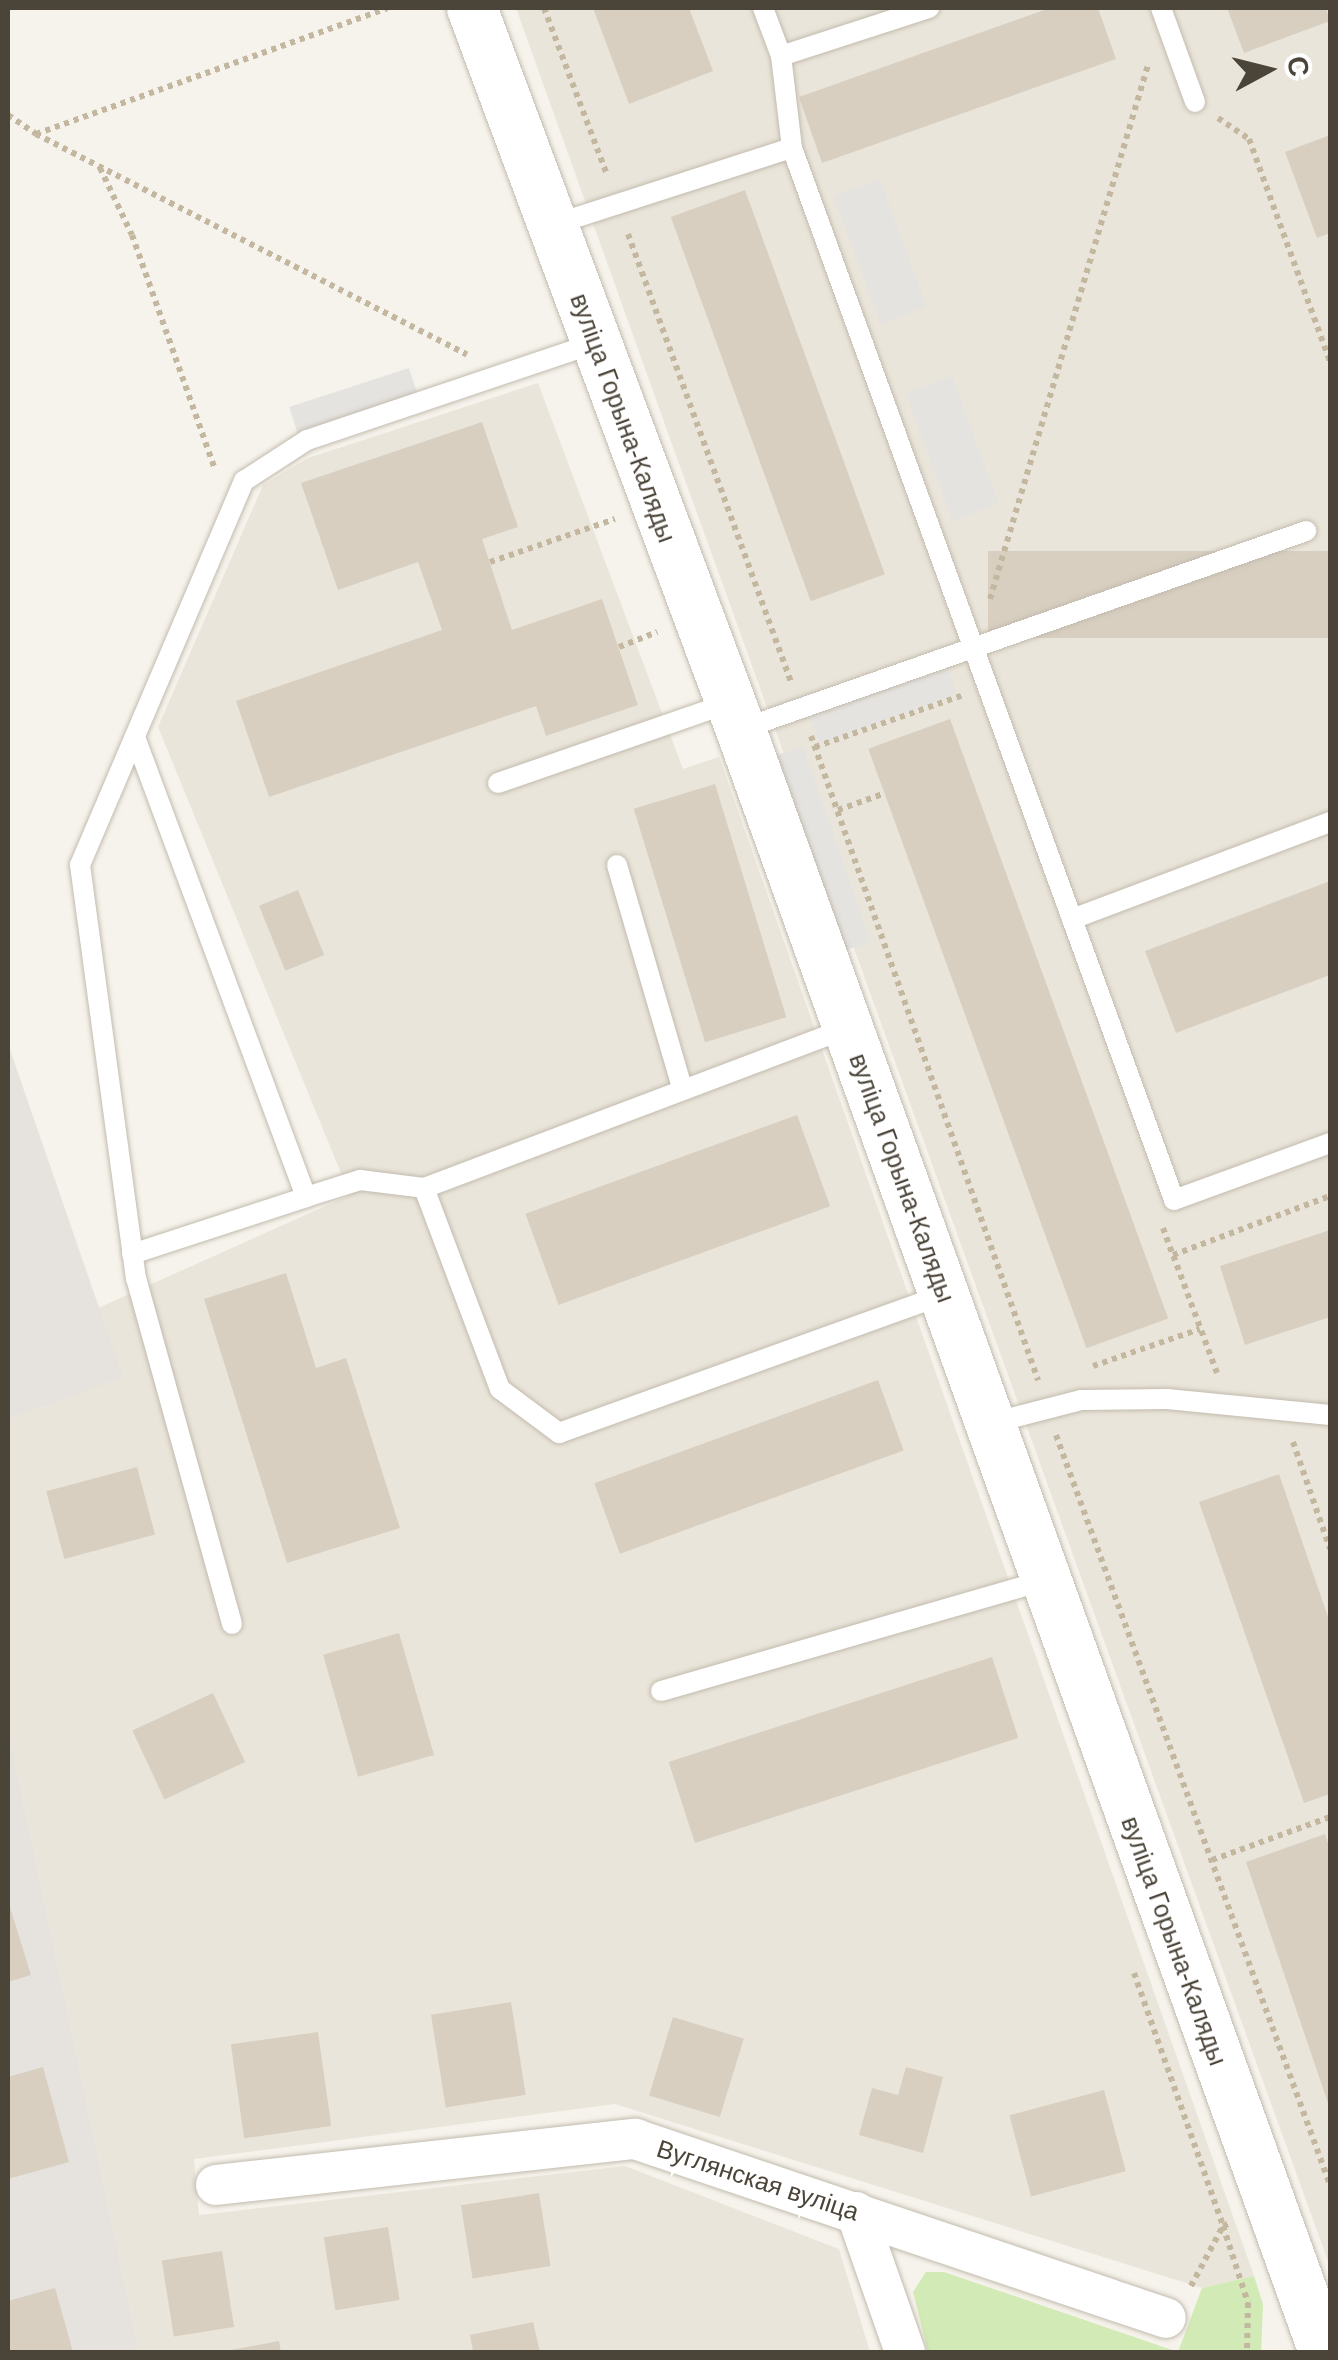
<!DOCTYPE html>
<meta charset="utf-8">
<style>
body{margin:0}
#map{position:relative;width:1338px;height:2360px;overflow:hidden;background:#f6f3ec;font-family:Arial,sans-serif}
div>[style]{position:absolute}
.residential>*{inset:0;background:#eae5da}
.industrial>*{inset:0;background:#e6e2dd}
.green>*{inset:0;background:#d2eab5}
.parking>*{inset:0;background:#e5e3e0;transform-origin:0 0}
.building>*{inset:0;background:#d8cfc1;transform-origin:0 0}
.path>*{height:6px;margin-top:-3px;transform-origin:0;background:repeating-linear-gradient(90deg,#c4b79f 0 5px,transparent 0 10px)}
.roads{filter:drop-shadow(0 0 2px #c2bbae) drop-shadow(0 0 2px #c2bbae)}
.service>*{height:20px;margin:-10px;padding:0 10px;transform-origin:10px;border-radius:10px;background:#fff}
.minor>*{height:40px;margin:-20px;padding:0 20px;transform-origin:20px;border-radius:20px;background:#fff}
.tertiary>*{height:50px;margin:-25px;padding:0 25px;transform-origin:25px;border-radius:25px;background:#fff}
span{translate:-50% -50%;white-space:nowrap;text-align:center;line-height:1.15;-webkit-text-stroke:10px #fff;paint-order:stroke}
.street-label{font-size:25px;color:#4b4439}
.frame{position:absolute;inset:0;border:10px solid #4b4439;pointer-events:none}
.north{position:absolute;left:1218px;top:20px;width:100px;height:100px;-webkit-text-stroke:8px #fff;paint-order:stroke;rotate:83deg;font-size:28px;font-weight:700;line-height:40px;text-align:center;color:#4b4439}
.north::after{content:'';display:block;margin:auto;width:35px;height:45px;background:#4b4439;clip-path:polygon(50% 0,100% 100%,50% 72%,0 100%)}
</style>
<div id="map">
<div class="residential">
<i style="clip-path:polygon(516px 8px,1330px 8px,1330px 2267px,668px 433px)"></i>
<i style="clip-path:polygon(538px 383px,683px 769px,719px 757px,1254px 2276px,1202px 2288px,615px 2104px,194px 2159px,199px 2215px,625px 2166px,839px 2249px,870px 2352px,139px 2352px,8px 1728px,8px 1420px,122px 1377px,98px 1308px,350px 1195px,158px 727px,263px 485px,308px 458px)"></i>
</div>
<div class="industrial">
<i style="clip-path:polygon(8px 1044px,123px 1377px,8px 1420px)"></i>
<i style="clip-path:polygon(8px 1728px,139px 2352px,8px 2352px)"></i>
</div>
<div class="green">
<i style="clip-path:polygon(926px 2272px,944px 2272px,1178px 2352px,1202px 2288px,1254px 2276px,1263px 2304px,1261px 2352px,928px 2352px,913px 2292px)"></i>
</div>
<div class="parking">
<i style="left:880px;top:179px;width:136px;height:49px;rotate:70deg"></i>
<i style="left:409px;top:368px;width:46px;height:126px;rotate:72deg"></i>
<i style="left:952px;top:376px;width:136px;height:49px;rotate:70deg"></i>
<i style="left:946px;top:664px;width:32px;height:146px;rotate:70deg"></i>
<i style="left:803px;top:746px;width:207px;height:34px;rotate:71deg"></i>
</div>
<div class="building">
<i style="clip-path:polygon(593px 8px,689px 8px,713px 71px,629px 104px)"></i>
<i style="clip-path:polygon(1050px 8px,1098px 8px,1116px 59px,822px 163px,799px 97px)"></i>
<i style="clip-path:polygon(1227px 8px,1326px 8px,1330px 21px,1244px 53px)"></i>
<i style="clip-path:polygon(1330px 135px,1330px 233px,1317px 238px,1285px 152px)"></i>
<i style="left:745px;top:190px;width:409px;height:79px;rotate:70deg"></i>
<i style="clip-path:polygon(482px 422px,518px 527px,482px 539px,512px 630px,602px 599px,638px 705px,546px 736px,536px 706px,269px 797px,236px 701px,442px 630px,418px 562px,338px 590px,301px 483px)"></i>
<i style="left:1330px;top:551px;width:87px;height:342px;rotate:90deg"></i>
<i style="left:950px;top:719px;width:638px;height:87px;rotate:70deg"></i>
<i style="left:715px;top:784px;width:244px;height:85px;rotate:73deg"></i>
<i style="clip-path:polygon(1330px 881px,1330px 975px,1176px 1033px,1145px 951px)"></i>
<i style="left:298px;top:890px;width:70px;height:42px;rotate:68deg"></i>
<i style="left:797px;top:1115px;width:97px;height:289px;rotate:70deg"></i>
<i style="clip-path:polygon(1330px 1230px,1330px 1317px,1245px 1345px,1220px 1266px)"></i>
<i style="clip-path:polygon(286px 1273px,316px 1368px,346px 1358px,400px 1528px,287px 1563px,204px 1299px)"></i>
<i style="left:878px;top:1380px;width:75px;height:302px;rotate:70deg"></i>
<i style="left:137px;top:1467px;width:70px;height:94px;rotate:75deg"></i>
<i style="clip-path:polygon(1279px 1474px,1330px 1623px,1330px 1794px,1304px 1803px,1199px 1502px)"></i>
<i style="left:399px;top:1633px;width:127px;height:79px;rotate:74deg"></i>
<i style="left:992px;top:1657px;width:85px;height:340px;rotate:72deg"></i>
<i style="left:213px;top:1693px;width:76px;height:89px;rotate:65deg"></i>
<i style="clip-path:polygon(1325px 1834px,1330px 1849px,1330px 2109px,1246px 1862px)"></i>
<i style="clip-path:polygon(8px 1901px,31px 1975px,8px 1982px)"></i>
<i style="left:511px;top:2002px;width:94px;height:81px;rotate:81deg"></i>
<i style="left:673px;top:2017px;width:74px;height:82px;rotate:17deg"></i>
<i style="left:318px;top:2032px;width:95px;height:88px;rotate:82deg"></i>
<i style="clip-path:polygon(43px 2067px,69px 2162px,8px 2179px,8px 2077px)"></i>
<i style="clip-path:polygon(906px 2067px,943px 2077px,923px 2153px,859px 2135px,872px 2088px,898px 2095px)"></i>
<i style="left:1104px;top:2090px;width:84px;height:98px;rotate:75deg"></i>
<i style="left:539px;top:2193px;width:74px;height:79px;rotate:81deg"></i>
<i style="left:388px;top:2227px;width:74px;height:65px;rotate:81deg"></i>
<i style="left:222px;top:2251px;width:77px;height:61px;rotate:81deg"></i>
<i style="clip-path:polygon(55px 2288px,73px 2352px,8px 2352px,8px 2301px)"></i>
<i style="clip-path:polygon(533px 2322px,540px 2352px,473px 2352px,470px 2335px)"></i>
<i style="clip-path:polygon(279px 2341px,281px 2352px,227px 2352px,226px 2351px)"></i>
</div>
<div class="path">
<i style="left:544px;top:8px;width:178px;rotate:69.3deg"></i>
<i style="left:8px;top:115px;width:34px;rotate:34deg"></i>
<i style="left:36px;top:134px;width:373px;rotate:-19.7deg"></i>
<i style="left:1218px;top:118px;width:37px;rotate:34deg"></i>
<i style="left:1249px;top:139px;width:236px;rotate:70deg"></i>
<i style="left:36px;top:134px;width:484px;rotate:27.1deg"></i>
<i style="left:100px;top:168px;width:74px;rotate:64.5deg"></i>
<i style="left:132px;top:235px;width:248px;rotate:70.5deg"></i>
<i style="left:628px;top:234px;width:478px;rotate:70deg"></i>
<i style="left:490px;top:562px;width:132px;rotate:-19deg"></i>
<i style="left:990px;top:599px;width:557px;rotate:-73.52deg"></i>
<i style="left:619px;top:647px;width:41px;rotate:-21.5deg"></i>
<i style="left:811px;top:736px;width:683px;rotate:70.58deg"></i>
<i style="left:815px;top:747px;width:155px;rotate:-19.3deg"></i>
<i style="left:838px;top:810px;width:48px;rotate:-19.6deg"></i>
<i style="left:1163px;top:1228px;width:29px;rotate:70deg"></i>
<i style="left:1093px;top:1366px;width:113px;rotate:-19.1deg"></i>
<i style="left:1217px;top:1373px;width:126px;rotate:-110.4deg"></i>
<i style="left:1173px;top:1255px;width:168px;rotate:-20.6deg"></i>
<i style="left:1056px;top:1435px;width:798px;rotate:69.93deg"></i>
<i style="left:1293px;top:1442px;width:113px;rotate:70.9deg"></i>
<i style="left:1212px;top:1860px;width:126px;rotate:-20deg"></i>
<i style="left:1134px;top:1973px;width:268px;rotate:70.6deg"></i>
<i style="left:1223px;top:2226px;width:9px;rotate:-21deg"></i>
<i style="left:1191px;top:2286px;width:68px;rotate:-61.9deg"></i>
<i style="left:1223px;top:2226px;width:81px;rotate:72deg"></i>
<i style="left:1248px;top:2303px;width:49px;rotate:91.2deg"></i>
</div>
<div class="roads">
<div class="service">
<i style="left:763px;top:8px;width:51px;rotate:69.4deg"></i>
<i style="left:1161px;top:8px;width:100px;rotate:70.1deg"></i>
<i style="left:792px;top:148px;width:1119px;rotate:70.04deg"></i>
<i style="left:1174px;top:1200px;width:166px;rotate:-20.1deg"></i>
<i style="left:553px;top:225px;width:251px;rotate:-17.9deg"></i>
<i style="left:792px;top:148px;width:93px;rotate:-96.8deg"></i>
<i style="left:781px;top:56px;width:156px;rotate:-18deg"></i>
<i style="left:742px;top:729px;width:598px;rotate:-19.34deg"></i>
<i style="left:135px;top:737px;width:491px;rotate:69.6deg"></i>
<i style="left:306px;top:1197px;width:57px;rotate:-17.5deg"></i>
<i style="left:360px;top:1180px;width:64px;rotate:7.1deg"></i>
<i style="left:424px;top:1188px;width:215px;rotate:69.3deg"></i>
<i style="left:500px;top:1389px;width:74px;rotate:36.7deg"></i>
<i style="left:559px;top:1433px;width:408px;rotate:-19.8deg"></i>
<i style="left:498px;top:783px;width:244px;rotate:-19.1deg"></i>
<i style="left:617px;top:865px;width:234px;rotate:73.7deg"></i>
<i style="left:1072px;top:919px;width:276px;rotate:-20.6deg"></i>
<i style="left:424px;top:1188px;width:453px;rotate:-20.7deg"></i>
<i style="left:132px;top:1254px;width:183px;rotate:-18.1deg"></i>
<i style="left:992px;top:1423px;width:92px;rotate:-14.5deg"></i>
<i style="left:1081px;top:1400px;width:86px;rotate:-0.7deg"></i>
<i style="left:1167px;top:1399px;width:164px;rotate:5.6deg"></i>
<i style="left:232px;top:1624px;width:358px;rotate:-105.5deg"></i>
<i style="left:136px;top:1279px;width:418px;rotate:-97.7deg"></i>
<i style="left:80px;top:865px;width:418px;rotate:-66.9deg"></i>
<i style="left:244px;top:481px;width:75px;rotate:-33.1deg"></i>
<i style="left:307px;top:440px;width:305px;rotate:-18.6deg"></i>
<i style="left:661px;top:1691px;width:400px;rotate:-16.1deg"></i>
</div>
<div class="minor">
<i style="left:216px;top:2185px;width:422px;rotate:-6.3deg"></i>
<i style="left:635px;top:2139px;width:560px;rotate:18.63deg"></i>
<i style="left:856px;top:2212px;width:148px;rotate:70.7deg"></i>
</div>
<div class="tertiary">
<i style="left:472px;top:8px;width:770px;rotate:69.57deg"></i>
<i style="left:741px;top:730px;width:1724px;rotate:70.23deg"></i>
</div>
</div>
<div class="street-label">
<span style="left:623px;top:418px;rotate:70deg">вуліца Горына-Каляды</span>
<span style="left:902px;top:1178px;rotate:70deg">вуліца Горына-Каляды</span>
<span style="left:1174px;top:1941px;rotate:70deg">вуліца Горына-Каляды</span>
<span style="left:758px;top:2180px;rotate:18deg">Вуглянская вуліца</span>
</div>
<div class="frame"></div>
<div class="north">С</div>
</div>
